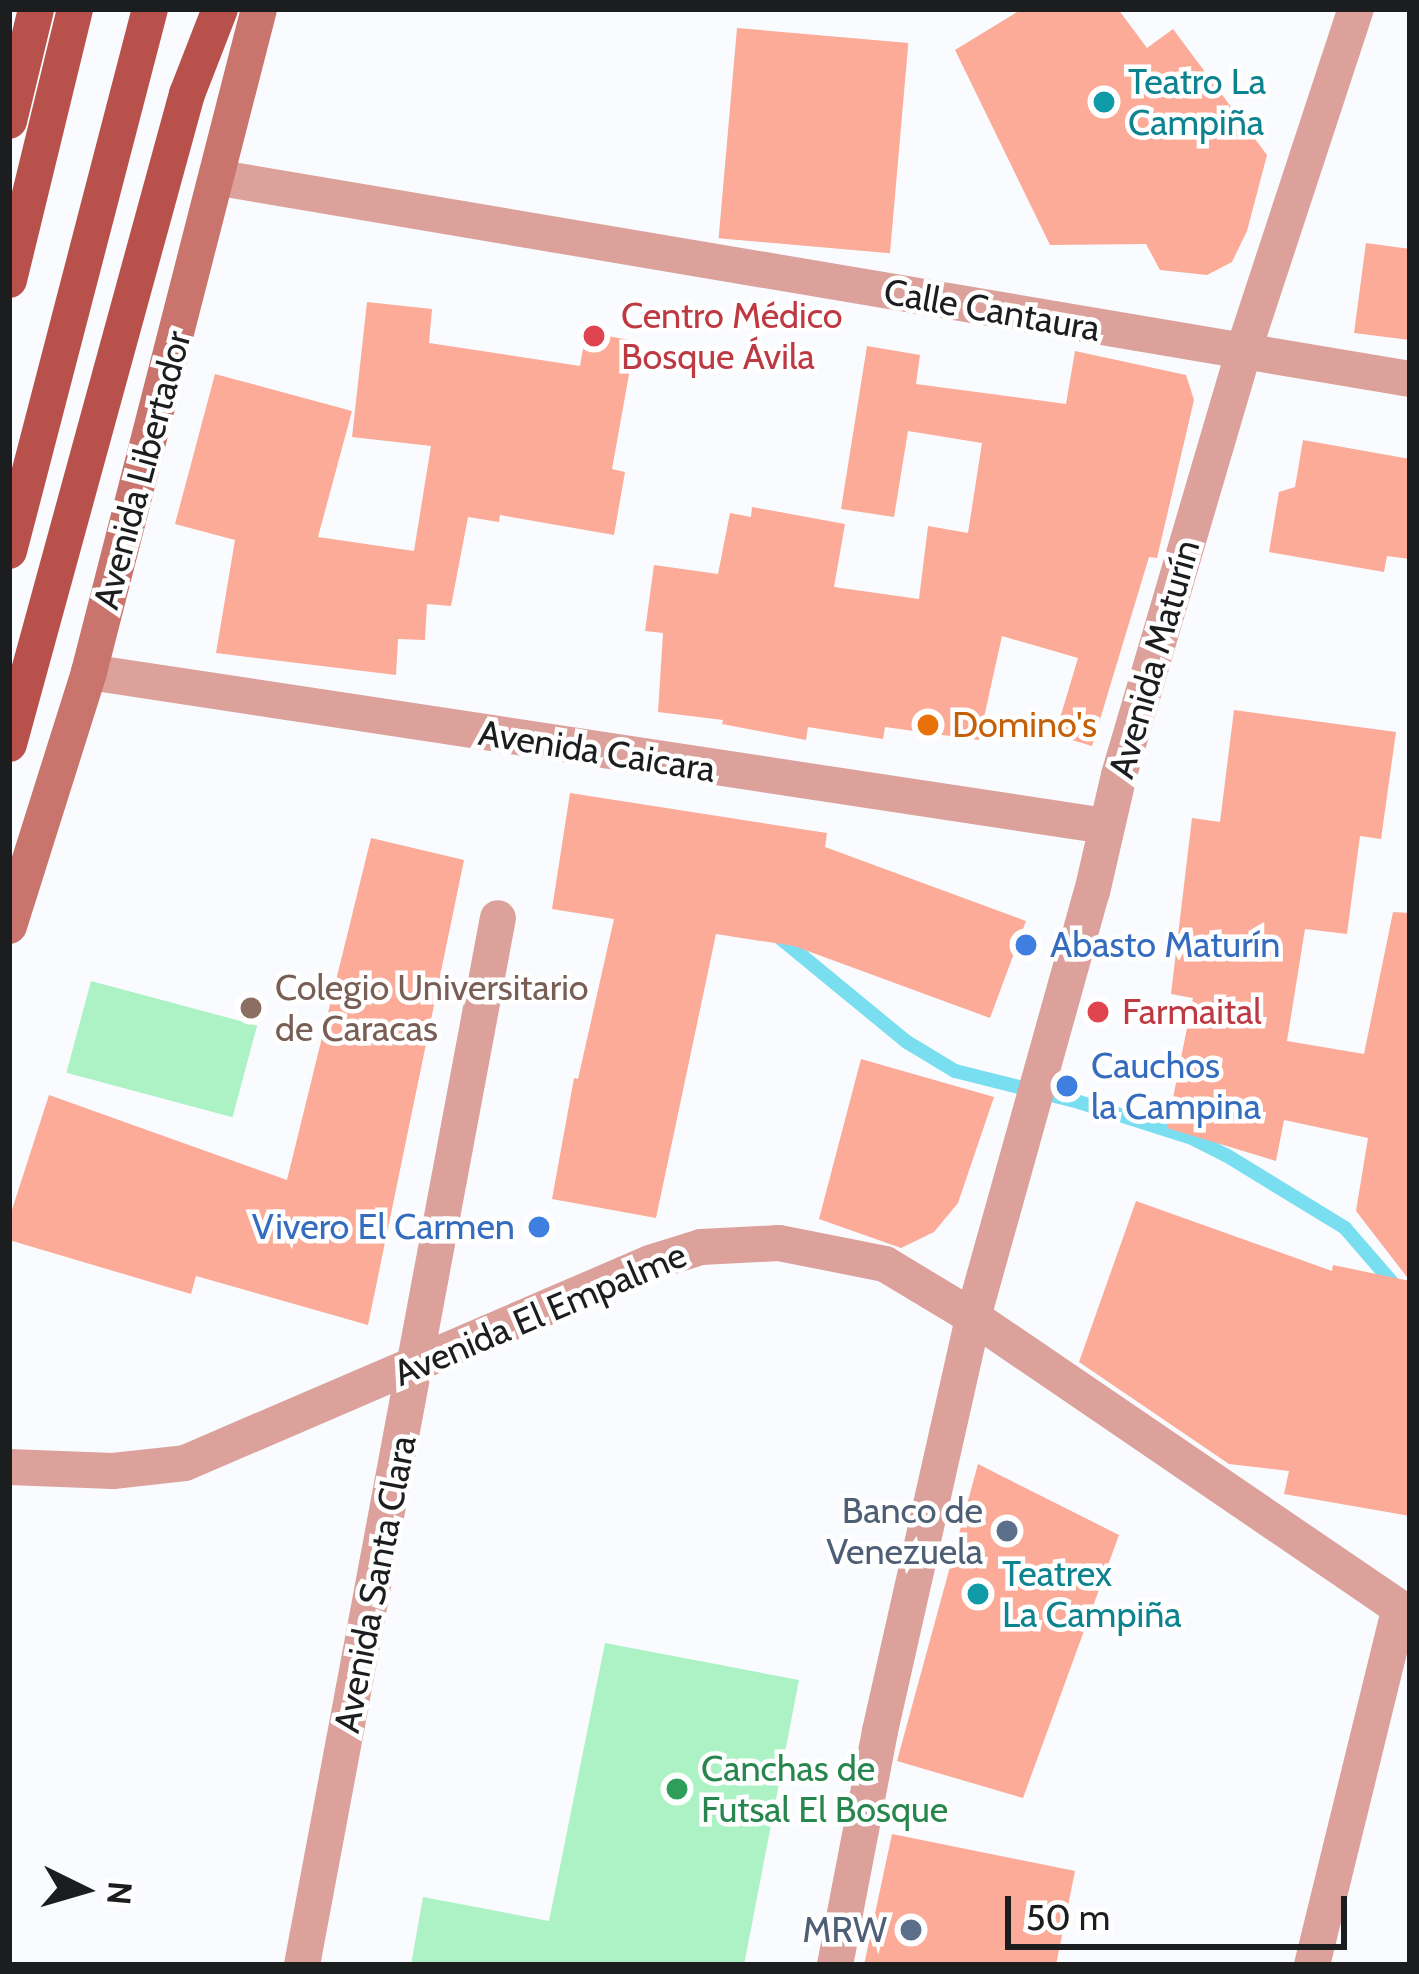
<!DOCTYPE html>
<meta charset="utf-8">
<style>
body{margin:0}
#map{position:relative;width:1419px;height:1974px;overflow:hidden;background:#f9fbfe;font-family:Cabin,sans-serif}
div>[style]{position:absolute}
.green>*{inset:0;background:#adf2c5;transform-origin:0 0}
.stream>*{height:14px;margin:-7px;padding:0 7px;transform-origin:7px;border-radius:7px;background:#78def0}
.building>*{inset:0;background:#fbab98;transform-origin:0 0}
.minor>*{height:36px;margin:-18px;padding:0 18px;transform-origin:18px;border-radius:18px;background:#dca19b}
.secondary>*{height:36px;margin:-18px;padding:0 18px;transform-origin:18px;border-radius:18px;background:#c9746d}
.primary>*{height:36px;margin:-18px;padding:0 18px;transform-origin:18px;border-radius:18px;background:#b8514c}
.dots>*{width:33px;height:33px;translate:-50% -50%;box-sizing:border-box;border:6px solid #fff;border-radius:50%}
span{translate:-50% -50%;white-space:nowrap;text-align:center;line-height:1.15;-webkit-text-stroke:9px #fff;paint-order:stroke}
.culture-label{font-size:36px;color:#0d838f}
.left{translate:0 -50%;text-align:left}
.street-label{font-size:36px;color:#1b1d1f}
.health-label{font-size:36px;color:#be3a42}
.food-label{font-size:36px;color:#c56008}
.shop-label{font-size:36px;color:#366cbe}
.right{translate:-100% -50%;text-align:right}
.education-label{font-size:36px;color:#785e54}
.service-label{font-size:36px;color:#4e5e75}
.leisure-label{font-size:36px;color:#27864d}
.frame{position:absolute;inset:0;border:12px solid #1b1d1f;pointer-events:none}
.north{position:absolute;left:24px;top:1830px;width:120px;height:120px;-webkit-text-stroke:9px #fff;paint-order:stroke;rotate:95deg;font-size:33px;font-weight:700;line-height:48px;text-align:center;color:#1b1d1f}
.north::after{content:'';display:block;margin:auto;width:42px;height:54px;background:#1b1d1f;clip-path:polygon(50% 0,100% 100%,50% 72%,0 100%)}
.scale{position:absolute;left:1005px;top:1896px;width:342px;height:54px;box-sizing:border-box;border:6px solid #1b1d1f;border-top:0;padding-left:15px;font-size:36px;line-height:42px;white-space:nowrap;color:#1b1d1f;-webkit-text-stroke:9px #fff;paint-order:stroke}
</style>
<div id="map">
<div class="green">
<i style="left:91px;top:981px;width:172px;height:95px;rotate:15deg"></i>
<i style="clip-path:polygon(605px 1643px,799px 1680px,744px 1965px,411px 1965px,423px 1897px,549px 1921px)"></i>
</div>
<div class="stream">
<i style="left:779px;top:937px;width:166px;rotate:39.4deg"></i>
<i style="left:907px;top:1042px;width:56px;rotate:31.1deg"></i>
<i style="left:955px;top:1071px;width:128px;rotate:14deg"></i>
<i style="left:1079px;top:1102px;width:119px;rotate:17.7deg"></i>
<i style="left:1192px;top:1138px;width:38px;rotate:27deg"></i>
<i style="left:1226px;top:1155px;width:140px;rotate:31.5deg"></i>
<i style="left:1345px;top:1228px;width:99px;rotate:49.1deg"></i>
</div>
<div class="building">
<i style="clip-path:polygon(1022px 9px,1118px 9px,1147px 48px,1173px 29px,1267px 155px,1247px 231px,1232px 262px,1207px 275px,1160px 270px,1146px 244px,1050px 245px,955px 50px)"></i>
<i style="left:737px;top:28px;width:172px;height:211px;rotate:5deg"></i>
<i style="clip-path:polygon(1366px 243px,1410px 249px,1410px 340px,1354px 333px)"></i>
<i style="clip-path:polygon(367px 302px,432px 309px,429px 343px,580px 366px,586px 332px,635px 341px,612px 469px,625px 472px,614px 535px,500px 515px,499px 522px,468px 517px,451px 606px,427px 604px,425px 640px,398px 639px,396px 675px,216px 653px,235px 540px,175px 524px,215px 374px,352px 411px,318px 537px,414px 551px,431px 446px,352px 437px)"></i>
<i style="clip-path:polygon(867px 346px,920px 355px,916px 384px,1066px 404px,1075px 351px,1186px 375px,1194px 400px,1157px 558px,1149px 557px,1092px 746px,1055px 735px,1078px 658px,1002px 636px,979px 740px,885px 727px,883px 739px,808px 727px,806px 740px,722px 724px,723px 720px,658px 712px,663px 633px,645px 631px,654px 565px,718px 574px,730px 513px,751px 517px,752px 507px,845px 524px,834px 587px,919px 599px,928px 526px,968px 533px,982px 443px,908px 431px,894px 517px,841px 509px)"></i>
<i style="clip-path:polygon(1303px 440px,1410px 459px,1410px 559px,1387px 556px,1384px 572px,1269px 552px,1279px 492px,1295px 487px)"></i>
<i style="clip-path:polygon(1234px 710px,1396px 732px,1381px 839px,1360px 836px,1347px 934px,1305px 929px,1287px 1041px,1364px 1054px,1393px 912px,1410px 913px,1410px 1516px,1284px 1494px,1289px 1471px,1229px 1464px,1079px 1362px,1136px 1201px,1332px 1271px,1333px 1265px,1410px 1281px,1356px 1211px,1368px 1138px,1284px 1120px,1276px 1161px,1167px 1128px,1193px 998px,1171px 994px,1192px 818px,1220px 822px)"></i>
<i style="clip-path:polygon(570px 793px,827px 833px,825px 847px,1026px 921px,990px 1018px,794px 946px,716px 934px,656px 1218px,552px 1199px,574px 1078px,578px 1079px,614px 919px,552px 909px)"></i>
<i style="clip-path:polygon(371px 838px,464px 860px,368px 1325px,196px 1276px,191px 1294px,9px 1240px,9px 1219px,49px 1095px,287px 1180px)"></i>
<i style="clip-path:polygon(861px 1059px,994px 1097px,958px 1203px,934px 1232px,901px 1248px,819px 1219px)"></i>
<i style="clip-path:polygon(978px 1464px,1119px 1535px,1023px 1798px,897px 1761px)"></i>
<i style="clip-path:polygon(892px 1834px,1075px 1871px,1056px 1965px,864px 1965px)"></i>
</div>
<div class="minor">
<i style="left:220px;top:178px;width:1207px;rotate:9.59deg"></i>
<i style="left:89px;top:672px;width:1028px;rotate:8.62deg"></i>
<i style="left:9px;top:1467px;width:104px;rotate:2.2deg"></i>
<i style="left:113px;top:1471px;width:72px;rotate:-6.3deg"></i>
<i style="left:185px;top:1463px;width:506px;rotate:-23.27deg"></i>
<i style="left:650px;top:1263px;width:53px;rotate:-17.4deg"></i>
<i style="left:701px;top:1247px;width:78px;rotate:-2.9deg"></i>
<i style="left:779px;top:1243px;width:108px;rotate:11.2deg"></i>
<i style="left:885px;top:1264px;width:103px;rotate:31.1deg"></i>
<i style="left:973px;top:1317px;width:529px;rotate:34.29deg"></i>
<i style="left:302px;top:1965px;width:1065px;rotate:-79.4deg"></i>
<i style="left:835px;top:1965px;width:238px;rotate:-79.1deg"></i>
<i style="left:880px;top:1731px;width:424px;rotate:-77.3deg"></i>
<i style="left:973px;top:1317px;width:441px;rotate:-74.4deg"></i>
<i style="left:1092px;top:892px;width:120px;rotate:-77deg"></i>
<i style="left:1119px;top:775px;width:444px;rotate:-73.6deg"></i>
<i style="left:1244px;top:349px;width:358px;rotate:-71.8deg"></i>
<i style="left:1312px;top:1965px;width:364px;rotate:-76.2deg"></i>
</div>
<div class="secondary">
<i style="left:9px;top:926px;width:266px;rotate:-72.5deg"></i>
<i style="left:89px;top:672px;width:684px;rotate:-75.62deg"></i>
</div>
<div class="primary">
<i style="left:9px;top:121px;width:115px;rotate:-76.4deg"></i>
<i style="left:9px;top:280px;width:279px;rotate:-76.3deg"></i>
<i style="left:9px;top:551px;width:560px;rotate:-75.42deg"></i>
<i style="left:9px;top:744px;width:674px;rotate:-74.69deg"></i>
<i style="left:187px;top:94px;width:91px;rotate:-68.8deg"></i>
</div>
<div class="dots">
<i style="left:1104px;top:102px;background:#0f9aa8"></i>
<i style="left:594px;top:336px;background:#e0444e"></i>
<i style="left:928px;top:725px;background:#e8710a"></i>
<i style="left:1026px;top:945px;background:#3f7fe0"></i>
<i style="left:251px;top:1008px;background:#8d6e63"></i>
<i style="left:1098px;top:1012px;background:#e0444e"></i>
<i style="left:1067px;top:1086px;background:#3f7fe0"></i>
<i style="left:539px;top:1227px;background:#3f7fe0"></i>
<i style="left:1007px;top:1531px;background:#5c6f8a"></i>
<i style="left:978px;top:1594px;background:#0f9aa8"></i>
<i style="left:677px;top:1789px;background:#2e9e5b"></i>
<i style="left:911px;top:1930px;background:#5c6f8a"></i>
</div>
<div class="culture-label">
<span class="left" style="left:1128px;top:102px">Teatro La<br>Campiña</span>
<span class="left" style="left:1002px;top:1594px">Teatrex<br>La Campiña</span>
</div>
<div class="street-label">
<span style="left:992px;top:310px;rotate:10deg">Calle Cantaura</span>
<span style="left:142px;top:470px;rotate:-75deg">Avenida Libertador</span>
<span style="left:1154px;top:659px;rotate:-74deg">Avenida Maturín</span>
<span style="left:597px;top:751px;rotate:9deg">Avenida Caicara</span>
<span style="left:540px;top:1314px;rotate:-23deg">Avenida El Empalme</span>
<span style="left:375px;top:1584px;rotate:-79deg">Avenida Santa Clara</span>
</div>
<div class="health-label">
<span class="left" style="left:621px;top:336px">Centro Médico<br>Bosque Ávila</span>
<span class="left" style="left:1122px;top:1012px">Farmaital</span>
</div>
<div class="food-label">
<span class="left" style="left:952px;top:725px">Domino's</span>
</div>
<div class="shop-label">
<span class="left" style="left:1050px;top:945px">Abasto Maturín</span>
<span class="left" style="left:1091px;top:1086px">Cauchos<br>la Campina</span>
<span class="right" style="left:515px;top:1227px">Vivero El Carmen</span>
</div>
<div class="education-label">
<span class="left" style="left:275px;top:1008px">Colegio Universitario<br>de Caracas</span>
</div>
<div class="service-label">
<span class="right" style="left:983px;top:1531px">Banco de<br>Venezuela</span>
<span class="right" style="left:887px;top:1930px">MRW</span>
</div>
<div class="leisure-label">
<span class="left" style="left:701px;top:1789px">Canchas de<br>Futsal El Bosque</span>
</div>
<div class="frame"></div>
<div class="north">N</div>
<div class="scale">50 m</div>
</div>
